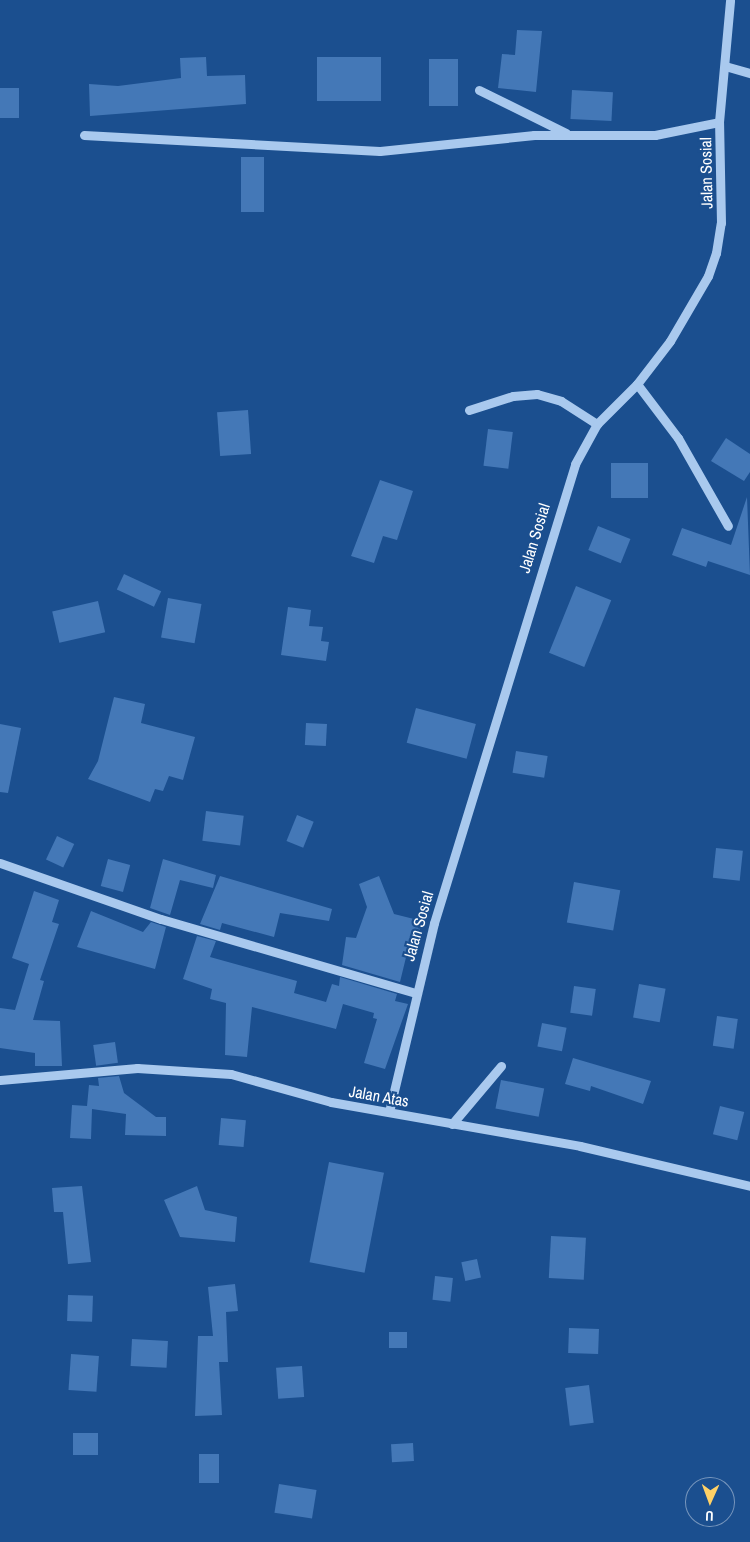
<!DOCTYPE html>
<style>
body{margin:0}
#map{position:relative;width:750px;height:1542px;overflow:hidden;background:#1b4f8f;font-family:"Archivo Narrow",sans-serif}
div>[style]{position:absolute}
.building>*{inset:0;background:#4478b7;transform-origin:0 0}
.minor>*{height:9px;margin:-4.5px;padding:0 4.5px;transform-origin:4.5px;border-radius:4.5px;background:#a9c9ee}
span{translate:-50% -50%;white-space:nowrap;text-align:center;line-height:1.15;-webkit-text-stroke:4.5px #1b4f8f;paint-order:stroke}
.street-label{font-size:16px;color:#fff}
.north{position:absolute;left:685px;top:1477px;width:50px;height:50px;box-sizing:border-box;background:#1b4f8f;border:1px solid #7695bc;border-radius:50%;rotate:182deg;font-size:14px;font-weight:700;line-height:20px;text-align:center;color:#fff}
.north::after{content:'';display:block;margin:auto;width:18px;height:22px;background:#ffd166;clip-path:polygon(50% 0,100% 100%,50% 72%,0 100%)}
</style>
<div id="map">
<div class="building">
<i style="clip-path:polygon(517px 30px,542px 31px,536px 92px,498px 88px,502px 54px,515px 55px)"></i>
<i style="clip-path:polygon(206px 57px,207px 76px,245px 75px,246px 104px,90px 116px,89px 84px,118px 86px,181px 78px,180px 58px)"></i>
<i style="left:381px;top:57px;width:44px;height:64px;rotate:90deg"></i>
<i style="left:429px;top:59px;width:29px;height:47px"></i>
<i style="left:0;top:88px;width:19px;height:30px"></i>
<i style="left:572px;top:90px;width:41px;height:29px;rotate:3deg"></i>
<i style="left:241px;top:157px;width:23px;height:55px"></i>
<i style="left:248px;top:410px;width:44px;height:31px;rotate:86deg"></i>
<i style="left:488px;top:429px;width:25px;height:37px;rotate:7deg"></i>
<i style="clip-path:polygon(726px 438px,750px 454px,750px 472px,744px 481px,711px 461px)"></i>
<i style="left:611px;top:463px;width:37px;height:35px"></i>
<i style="clip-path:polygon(380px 480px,413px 491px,397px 540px,383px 536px,374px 563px,351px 556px)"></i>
<i style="clip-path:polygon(747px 497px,750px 575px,708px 561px,706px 567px,672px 555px,682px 528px,731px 545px)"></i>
<i style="left:598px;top:526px;width:35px;height:26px;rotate:22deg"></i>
<i style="left:124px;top:574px;width:41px;height:17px;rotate:25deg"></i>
<i style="left:576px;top:586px;width:38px;height:72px;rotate:22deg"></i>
<i style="left:168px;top:598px;width:34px;height:40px;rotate:10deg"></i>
<i style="left:98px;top:601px;width:32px;height:47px;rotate:77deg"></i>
<i style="clip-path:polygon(288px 607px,311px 610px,309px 626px,323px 627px,321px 641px,329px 642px,326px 661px,281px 655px)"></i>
<i style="clip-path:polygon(114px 697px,145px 704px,141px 723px,195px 737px,183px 780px,169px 776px,163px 791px,155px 789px,150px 802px,88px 779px,98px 761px)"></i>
<i style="left:416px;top:708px;width:62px;height:36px;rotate:15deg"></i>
<i style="left:306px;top:723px;width:21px;height:22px;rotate:3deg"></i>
<i style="clip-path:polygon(0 724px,21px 728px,8px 793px,0 792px)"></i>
<i style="left:516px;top:751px;width:32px;height:22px;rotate:9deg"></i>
<i style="left:206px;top:811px;width:38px;height:30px;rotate:7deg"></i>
<i style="left:297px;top:815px;width:18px;height:28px;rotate:22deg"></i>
<i style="left:57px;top:836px;width:19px;height:26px;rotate:25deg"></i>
<i style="left:716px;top:848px;width:27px;height:30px;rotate:6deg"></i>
<i style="left:108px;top:859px;width:23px;height:28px;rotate:15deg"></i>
<i style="clip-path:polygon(163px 859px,216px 875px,213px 888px,180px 880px,170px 915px,150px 908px)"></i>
<i style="clip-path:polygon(220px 876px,332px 909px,329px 921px,280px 913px,274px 937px,222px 923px,220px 930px,200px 924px)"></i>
<i style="clip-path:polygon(379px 876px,394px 914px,422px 921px,416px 946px,409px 945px,400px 982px,342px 965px,346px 937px,356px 938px,367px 907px,359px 884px)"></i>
<i style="left:574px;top:882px;width:47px;height:41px;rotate:10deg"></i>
<i style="clip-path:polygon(34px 891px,59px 900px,52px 922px,59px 924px,40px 980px,44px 981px,33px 1020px,60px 1021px,62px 1066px,35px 1066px,35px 1053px,0 1048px,0 1008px,15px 1010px,29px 964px,12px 958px)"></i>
<i style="clip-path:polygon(91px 911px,143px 932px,151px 922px,166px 927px,155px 969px,77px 947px)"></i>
<i style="clip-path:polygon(197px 936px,216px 941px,210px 957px,297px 981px,294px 993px,326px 1002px,332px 984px,339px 986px,340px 977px,397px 994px,395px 1001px,408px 1004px,385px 1069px,364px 1063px,377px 1019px,373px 1018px,374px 1013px,343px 1004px,336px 1029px,252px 1007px,247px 1057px,225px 1055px,226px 1003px,210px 999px,212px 989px,183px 979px)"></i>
<i style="left:639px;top:984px;width:27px;height:34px;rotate:10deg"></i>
<i style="left:574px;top:986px;width:22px;height:27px;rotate:8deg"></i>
<i style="left:717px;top:1016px;width:21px;height:30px;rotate:8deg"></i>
<i style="left:542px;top:1023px;width:25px;height:24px;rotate:11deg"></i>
<i style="left:115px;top:1042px;width:21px;height:22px;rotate:82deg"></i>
<i style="clip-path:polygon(573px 1058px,651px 1081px,643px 1104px,591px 1086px,590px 1091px,565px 1084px)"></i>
<i style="clip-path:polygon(119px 1076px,124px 1093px,156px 1117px,166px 1117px,166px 1136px,125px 1135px,126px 1114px,92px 1109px,91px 1139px,70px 1138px,72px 1105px,87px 1106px,89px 1085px,99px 1086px,98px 1078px)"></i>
<i style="left:501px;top:1080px;width:44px;height:29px;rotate:11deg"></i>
<i style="left:720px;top:1106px;width:25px;height:29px;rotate:14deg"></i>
<i style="left:221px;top:1118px;width:25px;height:27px;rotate:5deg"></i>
<i style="left:329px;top:1162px;width:56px;height:102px;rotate:11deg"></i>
<i style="clip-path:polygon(82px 1186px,91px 1262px,68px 1264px,63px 1212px,54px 1212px,52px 1188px)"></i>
<i style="clip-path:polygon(197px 1186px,205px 1210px,237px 1217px,235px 1242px,180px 1237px,164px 1200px)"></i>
<i style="left:551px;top:1236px;width:35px;height:42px;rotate:3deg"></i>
<i style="left:477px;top:1259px;width:19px;height:16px;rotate:78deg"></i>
<i style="left:435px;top:1276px;width:18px;height:24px;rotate:6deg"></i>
<i style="clip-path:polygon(235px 1284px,238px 1311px,226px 1312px,228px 1362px,219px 1362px,222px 1415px,195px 1416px,198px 1336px,213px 1336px,208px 1287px)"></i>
<i style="left:68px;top:1295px;width:25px;height:26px;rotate:2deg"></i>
<i style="left:569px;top:1328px;width:30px;height:25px;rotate:2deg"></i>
<i style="left:389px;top:1332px;width:18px;height:16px"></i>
<i style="left:132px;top:1339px;width:36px;height:27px;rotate:3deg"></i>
<i style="left:71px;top:1354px;width:28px;height:36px;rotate:4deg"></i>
<i style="left:302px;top:1366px;width:31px;height:26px;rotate:86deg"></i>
<i style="left:589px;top:1385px;width:38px;height:24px;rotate:83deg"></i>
<i style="left:98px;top:1433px;width:22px;height:25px;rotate:90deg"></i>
<i style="left:413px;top:1443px;width:18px;height:22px;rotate:87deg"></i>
<i style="left:199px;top:1454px;width:20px;height:29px"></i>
<i style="left:279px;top:1484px;width:38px;height:29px;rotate:9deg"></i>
</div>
<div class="minor">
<i style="left:725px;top:66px;width:26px;rotate:16deg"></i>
<i style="left:479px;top:90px;width:97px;rotate:26.3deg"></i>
<i style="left:84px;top:135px;width:296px;rotate:3.1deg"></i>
<i style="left:380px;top:151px;width:155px;rotate:-5.9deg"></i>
<i style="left:534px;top:135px;width:121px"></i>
<i style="left:655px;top:135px;width:65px;rotate:-11.5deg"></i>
<i style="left:637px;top:384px;width:68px;rotate:52.8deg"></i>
<i style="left:678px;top:438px;width:101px;rotate:60.4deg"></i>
<i style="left:469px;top:410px;width:46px;rotate:-17.7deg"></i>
<i style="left:513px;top:396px;width:24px;rotate:-5deg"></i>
<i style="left:537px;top:394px;width:25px;rotate:16deg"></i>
<i style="left:561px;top:401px;width:43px;rotate:32.6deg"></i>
<i style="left:0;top:863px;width:170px;rotate:19.2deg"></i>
<i style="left:161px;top:919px;width:266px;rotate:16.2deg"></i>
<i style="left:0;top:1080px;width:138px;rotate:-5deg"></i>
<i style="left:137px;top:1068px;width:94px;rotate:3.7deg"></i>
<i style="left:231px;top:1074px;width:104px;rotate:15.6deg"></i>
<i style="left:331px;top:1102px;width:253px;rotate:10deg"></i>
<i style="left:580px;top:1146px;width:175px;rotate:13.2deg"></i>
<i style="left:389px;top:1112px;width:194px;rotate:-76.6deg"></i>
<i style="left:434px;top:923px;width:480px;rotate:-72.9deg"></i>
<i style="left:575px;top:464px;width:46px;rotate:-61.2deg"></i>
<i style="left:597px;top:424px;width:57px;rotate:-45deg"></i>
<i style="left:637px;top:384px;width:54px;rotate:-52.5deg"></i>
<i style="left:670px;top:341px;width:75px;rotate:-59.7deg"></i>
<i style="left:708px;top:276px;width:24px;rotate:-71deg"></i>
<i style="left:716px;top:253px;width:30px;rotate:-81deg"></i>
<i style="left:721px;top:223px;width:101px;rotate:-91.1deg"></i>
<i style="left:719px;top:122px;width:122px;rotate:-84.8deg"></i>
<i style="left:452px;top:1124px;width:76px;rotate:-49.8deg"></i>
</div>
<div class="street-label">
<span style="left:706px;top:173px;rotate:-91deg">Jalan Sosial</span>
<span style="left:534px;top:538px;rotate:-73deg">Jalan Sosial</span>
<span style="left:418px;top:926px;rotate:-74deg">Jalan Sosial</span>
<span style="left:379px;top:1096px;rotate:10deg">Jalan Atas</span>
</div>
<div class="north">U</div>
</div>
